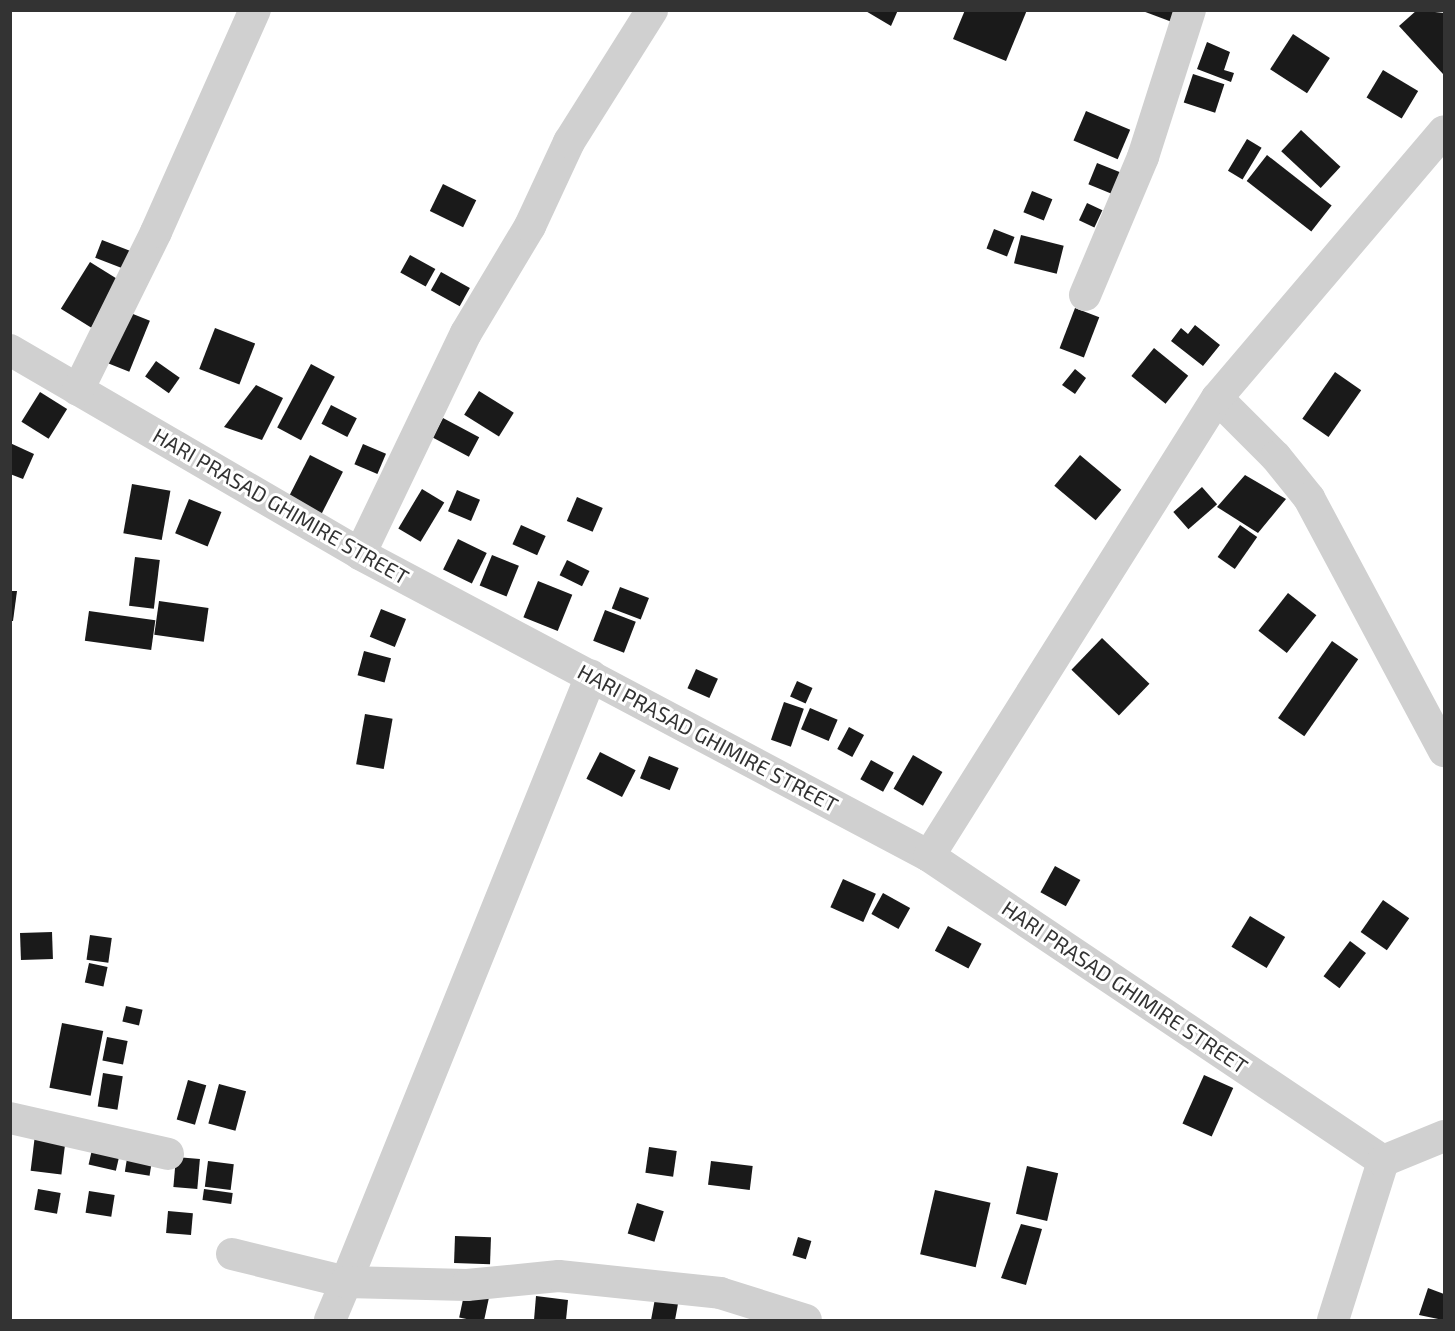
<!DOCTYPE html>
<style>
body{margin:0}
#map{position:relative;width:1455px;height:1331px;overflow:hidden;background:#fff;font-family:"Exo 2",sans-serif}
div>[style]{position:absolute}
.building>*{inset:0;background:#1a1a1a;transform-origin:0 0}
.minor>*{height:32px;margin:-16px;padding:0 16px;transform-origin:16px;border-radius:16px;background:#d0d0d0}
span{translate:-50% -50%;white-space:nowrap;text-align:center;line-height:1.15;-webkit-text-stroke:6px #fff;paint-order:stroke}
.street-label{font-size:21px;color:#333}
.frame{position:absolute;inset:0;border:12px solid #333;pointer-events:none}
</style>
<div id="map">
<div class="building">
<i style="clip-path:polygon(864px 10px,898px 10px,891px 26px)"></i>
<i style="clip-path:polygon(965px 10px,1027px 10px,1006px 61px,953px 39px)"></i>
<i style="clip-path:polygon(1140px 10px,1176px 10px,1172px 22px)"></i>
<i style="clip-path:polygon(1417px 10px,1444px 13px,1443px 74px,1399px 26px)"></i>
<i style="left:1293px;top:34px;width:44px;height:42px;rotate:33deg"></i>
<i style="clip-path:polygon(1207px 42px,1230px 52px,1224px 70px,1234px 73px,1231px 82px,1197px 69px)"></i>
<i style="left:1383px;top:70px;width:41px;height:32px;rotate:31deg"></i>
<i style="left:1193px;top:74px;width:33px;height:30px;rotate:18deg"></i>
<i style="left:1086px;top:111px;width:48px;height:32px;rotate:23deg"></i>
<i style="left:1301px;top:130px;width:54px;height:29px;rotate:43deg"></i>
<i style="left:1247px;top:139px;width:17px;height:37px;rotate:31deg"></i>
<i style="left:1267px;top:155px;width:82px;height:33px;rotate:38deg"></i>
<i style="left:1097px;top:163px;width:27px;height:23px;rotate:22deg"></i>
<i style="left:443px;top:184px;width:37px;height:30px;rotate:26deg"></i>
<i style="left:1032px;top:191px;width:22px;height:23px;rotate:22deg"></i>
<i style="left:1087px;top:203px;width:17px;height:19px;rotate:25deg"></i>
<i style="left:994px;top:229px;width:22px;height:21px;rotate:21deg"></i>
<i style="left:1021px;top:235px;width:44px;height:29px;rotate:14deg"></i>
<i style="left:102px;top:240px;width:34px;height:19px;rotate:21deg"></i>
<i style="left:410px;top:255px;width:29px;height:20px;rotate:29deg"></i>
<i style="left:90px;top:262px;width:36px;height:55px;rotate:32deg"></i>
<i style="left:441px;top:272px;width:33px;height:21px;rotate:29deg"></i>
<i style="left:1075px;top:308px;width:26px;height:43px;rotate:21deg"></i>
<i style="left:123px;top:310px;width:29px;height:55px;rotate:22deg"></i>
<i style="clip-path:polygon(1195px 325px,1220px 345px,1203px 366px,1171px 341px,1181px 328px,1188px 334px)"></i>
<i style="left:215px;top:328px;width:43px;height:44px;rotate:21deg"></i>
<i style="left:1154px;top:348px;width:44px;height:36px;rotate:39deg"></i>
<i style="left:156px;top:361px;width:29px;height:19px;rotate:35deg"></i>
<i style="left:311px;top:364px;width:27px;height:72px;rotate:28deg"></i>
<i style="clip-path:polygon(1075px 369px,1086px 378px,1075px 394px,1062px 385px)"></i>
<i style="left:1335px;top:372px;width:32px;height:57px;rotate:35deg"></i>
<i style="clip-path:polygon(256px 385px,283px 398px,262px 440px,224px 427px)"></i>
<i style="left:479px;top:391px;width:41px;height:28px;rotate:32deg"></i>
<i style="left:40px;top:392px;width:32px;height:35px;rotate:32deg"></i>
<i style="left:331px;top:405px;width:29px;height:21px;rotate:27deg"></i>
<i style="left:443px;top:418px;width:41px;height:22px;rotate:28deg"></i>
<i style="clip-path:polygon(10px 443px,34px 454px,23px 479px,10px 474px)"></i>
<i style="left:363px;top:444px;width:25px;height:22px;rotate:23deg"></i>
<i style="left:310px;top:455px;width:37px;height:47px;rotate:27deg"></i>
<i style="left:1080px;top:455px;width:54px;height:40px;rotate:40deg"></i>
<i style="clip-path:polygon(1245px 475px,1286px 499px,1258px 533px,1217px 507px)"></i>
<i style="left:132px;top:484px;width:39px;height:50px;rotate:10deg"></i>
<i style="left:1202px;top:487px;width:23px;height:38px;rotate:49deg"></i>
<i style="left:422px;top:489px;width:26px;height:46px;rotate:31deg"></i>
<i style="left:457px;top:490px;width:25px;height:23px;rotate:23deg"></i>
<i style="left:577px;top:497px;width:28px;height:26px;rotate:23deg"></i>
<i style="left:189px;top:499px;width:35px;height:37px;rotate:22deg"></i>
<i style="left:521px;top:525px;width:27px;height:21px;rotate:24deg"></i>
<i style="left:1240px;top:525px;width:21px;height:39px;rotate:35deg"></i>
<i style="left:458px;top:539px;width:32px;height:34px;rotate:26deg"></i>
<i style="left:492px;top:555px;width:29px;height:33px;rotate:22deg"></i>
<i style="left:135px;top:557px;width:25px;height:49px;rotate:7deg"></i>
<i style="left:567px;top:560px;width:25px;height:17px;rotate:26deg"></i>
<i style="left:538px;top:581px;width:37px;height:39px;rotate:22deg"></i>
<i style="left:620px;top:587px;width:31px;height:23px;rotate:21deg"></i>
<i style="clip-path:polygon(10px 591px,17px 591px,13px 621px,10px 621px)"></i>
<i style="left:1288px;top:593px;width:36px;height:48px;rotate:38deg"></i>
<i style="left:159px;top:601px;width:50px;height:34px;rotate:8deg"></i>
<i style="left:381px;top:609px;width:27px;height:30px;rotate:22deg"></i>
<i style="left:605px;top:610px;width:33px;height:33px;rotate:21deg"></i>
<i style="left:89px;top:611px;width:67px;height:30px;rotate:8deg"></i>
<i style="left:1102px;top:638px;width:66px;height:44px;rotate:44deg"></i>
<i style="left:1332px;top:641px;width:32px;height:94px;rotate:35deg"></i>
<i style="left:364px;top:651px;width:28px;height:25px;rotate:15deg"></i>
<i style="left:696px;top:669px;width:24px;height:21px;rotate:24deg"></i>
<i style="left:797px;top:681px;width:17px;height:17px;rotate:24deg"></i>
<i style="left:784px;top:702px;width:21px;height:40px;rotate:19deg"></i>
<i style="left:810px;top:708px;width:30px;height:23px;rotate:23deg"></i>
<i style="left:365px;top:714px;width:28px;height:51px;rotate:10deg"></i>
<i style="left:849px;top:727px;width:17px;height:25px;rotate:28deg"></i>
<i style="left:600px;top:752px;width:40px;height:30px;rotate:27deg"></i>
<i style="left:913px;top:755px;width:34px;height:39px;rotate:30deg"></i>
<i style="left:649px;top:756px;width:32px;height:24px;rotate:22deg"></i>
<i style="left:871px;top:760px;width:26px;height:22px;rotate:29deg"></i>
<i style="left:1055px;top:866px;width:29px;height:30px;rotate:29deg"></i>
<i style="left:843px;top:879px;width:36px;height:31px;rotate:24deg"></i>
<i style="left:883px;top:893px;width:31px;height:24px;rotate:29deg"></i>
<i style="left:1383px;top:900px;width:32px;height:39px;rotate:35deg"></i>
<i style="left:1250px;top:916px;width:41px;height:36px;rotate:31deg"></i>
<i style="left:948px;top:926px;width:38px;height:28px;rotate:28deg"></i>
<i style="left:52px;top:932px;width:27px;height:32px;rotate:88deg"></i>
<i style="left:90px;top:935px;width:22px;height:25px;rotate:8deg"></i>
<i style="left:1350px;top:941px;width:20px;height:44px;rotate:37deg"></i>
<i style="left:89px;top:963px;width:19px;height:20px;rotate:12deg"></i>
<i style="left:126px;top:1006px;width:17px;height:16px;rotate:13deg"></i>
<i style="left:62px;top:1023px;width:42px;height:66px;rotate:11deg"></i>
<i style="left:107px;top:1037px;width:21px;height:24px;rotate:11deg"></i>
<i style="left:103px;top:1073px;width:20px;height:34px;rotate:9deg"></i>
<i style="left:1204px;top:1075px;width:32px;height:53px;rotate:24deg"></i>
<i style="left:188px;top:1080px;width:19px;height:41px;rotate:16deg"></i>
<i style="left:219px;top:1084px;width:28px;height:41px;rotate:15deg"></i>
<i style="left:35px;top:1135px;width:31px;height:36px;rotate:7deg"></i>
<i style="left:94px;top:1141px;width:28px;height:24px;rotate:13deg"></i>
<i style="left:649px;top:1147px;width:28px;height:26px;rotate:8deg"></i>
<i style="left:128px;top:1152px;width:25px;height:20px;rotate:9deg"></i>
<i style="left:176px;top:1157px;width:24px;height:30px;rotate:5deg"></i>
<i style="left:208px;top:1161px;width:26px;height:26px;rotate:7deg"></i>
<i style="left:711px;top:1161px;width:42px;height:24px;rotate:7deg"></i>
<i style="left:1027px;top:1166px;width:32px;height:49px;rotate:13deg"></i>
<i style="left:38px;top:1189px;width:23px;height:21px;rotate:10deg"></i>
<i style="left:204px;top:1189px;width:29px;height:11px;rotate:8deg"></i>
<i style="left:935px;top:1190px;width:57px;height:66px;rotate:13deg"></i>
<i style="left:89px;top:1191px;width:26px;height:22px;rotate:9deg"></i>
<i style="left:637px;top:1203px;width:28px;height:32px;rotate:17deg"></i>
<i style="left:168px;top:1211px;width:25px;height:22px;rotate:5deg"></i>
<i style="clip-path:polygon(1021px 1224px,1042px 1229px,1026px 1285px,1001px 1278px)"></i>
<i style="left:455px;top:1236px;width:36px;height:27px;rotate:2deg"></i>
<i style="left:798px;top:1237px;width:14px;height:19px;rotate:17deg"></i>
<i style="clip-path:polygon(657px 1288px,680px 1293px,675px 1320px,651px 1320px)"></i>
<i style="clip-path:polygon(1428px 1288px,1444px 1294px,1443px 1320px,1419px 1315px)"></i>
<i style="left:465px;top:1290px;width:25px;height:28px;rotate:12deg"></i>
<i style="clip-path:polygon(536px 1296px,568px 1300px,566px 1320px,534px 1320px)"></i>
</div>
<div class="minor">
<i style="left:1085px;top:295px;width:150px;rotate:-67.2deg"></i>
<i style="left:1143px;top:157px;width:154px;rotate:-72.3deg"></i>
<i style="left:10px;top:350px;width:405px;rotate:30.2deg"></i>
<i style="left:360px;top:554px;width:644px;rotate:27.96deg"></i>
<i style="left:929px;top:856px;width:547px;rotate:33.89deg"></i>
<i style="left:78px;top:390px;width:176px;rotate:-63.7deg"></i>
<i style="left:156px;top:232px;width:243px;rotate:-66deg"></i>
<i style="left:1217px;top:398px;width:83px;rotate:45deg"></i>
<i style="left:1276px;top:457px;width:53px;rotate:51.2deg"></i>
<i style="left:1309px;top:498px;width:287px;rotate:61.9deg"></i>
<i style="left:360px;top:554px;width:245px;rotate:-64.4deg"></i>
<i style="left:466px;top:333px;width:125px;rotate:-59.1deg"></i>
<i style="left:530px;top:226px;width:93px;rotate:-65.1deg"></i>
<i style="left:569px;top:142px;width:156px;rotate:-57.8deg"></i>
<i style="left:929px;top:856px;width:541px;rotate:-57.84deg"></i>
<i style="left:1217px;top:398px;width:350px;rotate:-49.6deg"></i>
<i style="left:10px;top:1118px;width:162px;rotate:12.8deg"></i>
<i style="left:232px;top:1254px;width:117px;rotate:13.8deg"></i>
<i style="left:346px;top:1282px;width:654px;rotate:-67.99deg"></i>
<i style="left:330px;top:1320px;width:41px;rotate:-67.2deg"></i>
<i style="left:346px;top:1282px;width:121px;rotate:1.4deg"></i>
<i style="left:467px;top:1285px;width:92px;rotate:-5.6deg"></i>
<i style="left:559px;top:1276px;width:162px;rotate:6deg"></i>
<i style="left:720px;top:1293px;width:90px;rotate:17.4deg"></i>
<i style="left:1333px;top:1320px;width:167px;rotate:-72.5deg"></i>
<i style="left:1383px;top:1161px;width:66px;rotate:-22.3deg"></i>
</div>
<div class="street-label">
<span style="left:281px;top:506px;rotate:30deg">HARI PRASAD GHIMIRE STREET</span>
<span style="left:708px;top:738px;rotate:28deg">HARI PRASAD GHIMIRE STREET</span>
<span style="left:1125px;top:987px;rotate:34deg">HARI PRASAD GHIMIRE STREET</span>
</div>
<div class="frame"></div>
</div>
